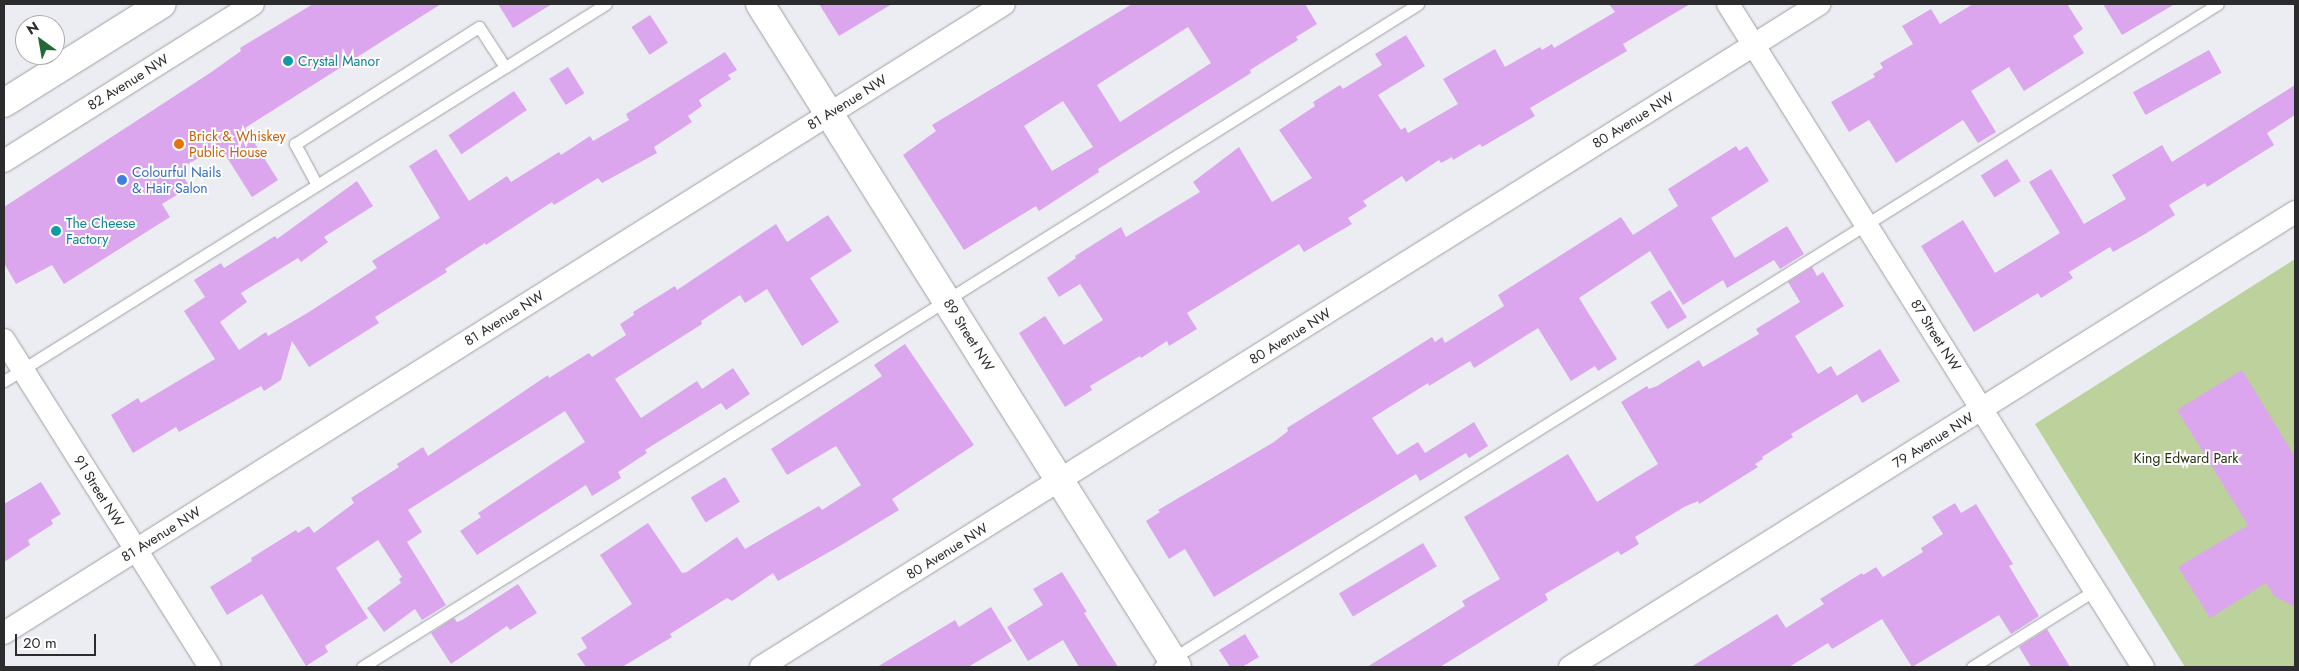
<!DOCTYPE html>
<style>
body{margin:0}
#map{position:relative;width:2299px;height:671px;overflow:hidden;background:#ebedf2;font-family:Jost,sans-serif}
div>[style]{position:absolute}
.green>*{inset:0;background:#bcd19b}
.building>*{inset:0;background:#dba6ee;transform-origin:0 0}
.roads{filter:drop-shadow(0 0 1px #9e9fa4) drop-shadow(0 0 1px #9e9fa4)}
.lane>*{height:11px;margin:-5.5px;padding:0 5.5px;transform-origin:5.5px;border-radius:5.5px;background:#fff}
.street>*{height:22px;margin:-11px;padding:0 11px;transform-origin:11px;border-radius:11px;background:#fff}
.secondary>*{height:28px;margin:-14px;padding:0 14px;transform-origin:14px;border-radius:14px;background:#fff}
.dots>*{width:14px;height:14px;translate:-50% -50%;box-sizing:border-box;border:2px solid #fff;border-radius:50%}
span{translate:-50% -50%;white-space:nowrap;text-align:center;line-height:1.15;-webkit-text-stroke:4px #fff;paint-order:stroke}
.culture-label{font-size:14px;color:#0d838f}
.left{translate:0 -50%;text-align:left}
.street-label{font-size:14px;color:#2c2c2e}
.food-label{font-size:14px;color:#c56008}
.shop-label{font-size:14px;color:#366cbe}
.park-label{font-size:14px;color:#232f0c}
.frame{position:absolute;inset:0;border:5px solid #2c2c2e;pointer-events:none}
.north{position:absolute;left:15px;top:15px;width:50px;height:50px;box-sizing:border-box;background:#fff;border:1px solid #ababab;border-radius:50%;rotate:328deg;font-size:14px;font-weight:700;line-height:20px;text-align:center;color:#2c2c2e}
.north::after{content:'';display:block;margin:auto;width:18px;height:22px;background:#236935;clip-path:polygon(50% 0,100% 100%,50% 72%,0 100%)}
.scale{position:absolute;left:15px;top:634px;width:81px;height:22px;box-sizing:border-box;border:2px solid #2c2c2e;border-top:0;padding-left:6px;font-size:15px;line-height:18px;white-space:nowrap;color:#2c2c2e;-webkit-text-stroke:4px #fff;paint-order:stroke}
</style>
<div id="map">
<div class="green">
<i style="clip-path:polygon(2295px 259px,2295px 667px,2185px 667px,2035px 424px)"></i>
</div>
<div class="building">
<i style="clip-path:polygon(313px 4px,441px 4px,245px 128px,278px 180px,252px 197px,219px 145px,179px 170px,190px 187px,162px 204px,170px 217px,64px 284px,52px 265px,16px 284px,4px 263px,4px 207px,210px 73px,241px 51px,240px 48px)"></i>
<i style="clip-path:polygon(498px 4px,552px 4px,513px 28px)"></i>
<i style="clip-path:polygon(819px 4px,892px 4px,839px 36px)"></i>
<i style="clip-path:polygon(evenodd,1132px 4px,1305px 4px,1317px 24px,1296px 37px,1298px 40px,1250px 70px,1251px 73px,1098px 169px,1099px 172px,1039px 211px,1036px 206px,964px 250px,903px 155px,936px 131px,932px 125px,1132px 4px,1188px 27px,1211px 63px,1120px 122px,1097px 85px,1188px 27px,1132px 4px,1063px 101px,1093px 147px,1052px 171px,1024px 126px,1063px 101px)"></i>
<i style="clip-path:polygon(1609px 4px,1690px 4px,1623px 44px,1627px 51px,1530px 108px,1535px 116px,1482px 147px,1480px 144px,1453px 160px,1452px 157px,1441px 163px,1439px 160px,1406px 182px,1402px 176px,1363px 201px,1367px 206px,1348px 218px,1352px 224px,1304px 252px,1299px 244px,1187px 313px,1197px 329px,1169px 346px,1167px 341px,1141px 358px,1140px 356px,1090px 386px,1092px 390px,1065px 407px,1019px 333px,1045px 316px,1064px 345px,1103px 320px,1080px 284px,1059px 297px,1047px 278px,1076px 258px,1075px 256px,1121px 227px,1126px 237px,1200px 192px,1193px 182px,1239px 147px,1272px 202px,1312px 178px,1279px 130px,1315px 106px,1313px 102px,1340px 85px,1343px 89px,1382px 65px,1375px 54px,1406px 35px,1425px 66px,1378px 95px,1401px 130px,1405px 127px,1408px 133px,1458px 104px,1443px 79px,1495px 49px,1505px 67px,1540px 47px,1542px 50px,1552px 44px,1554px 48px,1615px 12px)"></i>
<i style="clip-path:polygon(1973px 4px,2067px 4px,2083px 29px,2073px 36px,2084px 53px,2024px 91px,2009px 67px,1971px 91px,1996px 132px,1978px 143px,1963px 120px,1896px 163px,1869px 120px,1849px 132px,1831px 102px,1875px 77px,1873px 74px,1883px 68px,1880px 63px,1913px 44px,1902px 26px,1931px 9px,1940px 24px)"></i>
<i style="clip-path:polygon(2103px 4px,2175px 4px,2122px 35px)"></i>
<i style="left:650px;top:15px;width:33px;height:22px;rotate:57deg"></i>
<i style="left:2209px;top:50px;width:26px;height:87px;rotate:61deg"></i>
<i style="clip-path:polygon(725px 52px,737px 70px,728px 75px,731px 79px,699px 100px,702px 106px,688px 116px,692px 122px,654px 147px,657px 153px,602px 183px,598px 178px,554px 205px,552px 202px,486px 245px,485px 243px,445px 269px,447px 272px,375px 317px,379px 323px,309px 367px,292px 341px,281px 380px,264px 391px,261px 386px,179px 432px,176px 427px,133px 453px,111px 415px,138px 398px,141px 403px,215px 359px,184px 311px,205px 297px,194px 280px,221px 263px,224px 268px,275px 236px,277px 239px,357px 181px,373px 206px,324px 237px,328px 242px,301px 262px,298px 258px,241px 293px,247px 302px,220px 322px,239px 350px,266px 332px,268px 336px,309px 312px,377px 268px,372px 261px,440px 218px,409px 166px,436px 149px,469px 201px,507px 176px,511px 182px,559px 152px,561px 155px,590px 136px,593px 141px,629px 120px,626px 114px)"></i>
<i style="left:568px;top:67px;width:31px;height:22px;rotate:58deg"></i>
<i style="clip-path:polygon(2295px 85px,2295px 115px,2267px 133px,2274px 145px,2207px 187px,2205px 183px,2169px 205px,2175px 215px,2145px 234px,2113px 252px,2110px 247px,2069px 272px,2073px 278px,2041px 298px,2038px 293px,1974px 332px,1921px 246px,1963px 220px,1995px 273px,2060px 233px,2029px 182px,2051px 169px,2084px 224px,2126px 199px,2112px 175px,2162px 145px,2172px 162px)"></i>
<i style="left:514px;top:91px;width:23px;height:79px;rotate:56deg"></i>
<i style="clip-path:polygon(1736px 146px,1739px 151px,1747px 146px,1769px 181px,1711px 218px,1735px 258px,1787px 226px,1804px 254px,1780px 269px,1774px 260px,1727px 288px,1723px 280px,1683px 305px,1650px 251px,1579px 298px,1617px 359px,1598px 371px,1595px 366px,1571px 381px,1538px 328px,1474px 368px,1470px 361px,1429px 386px,1428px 383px,1372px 418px,1397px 455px,1418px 442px,1425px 453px,1474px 422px,1488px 446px,1469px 458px,1466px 453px,1420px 481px,1416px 474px,1214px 597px,1185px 549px,1169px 559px,1146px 521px,1160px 512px,1158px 510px,1274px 442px,1288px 431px,1287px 428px,1432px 337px,1435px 342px,1442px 337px,1445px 343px,1504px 306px,1498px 295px,1621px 217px,1633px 235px,1678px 206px,1668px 189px)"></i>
<i style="left:2007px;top:159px;width:26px;height:31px;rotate:58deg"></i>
<i style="clip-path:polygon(828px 215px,852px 251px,810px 278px,839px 322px,802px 346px,767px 289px,745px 303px,740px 295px,701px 321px,702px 324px,615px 379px,641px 418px,697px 381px,702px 389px,733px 368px,750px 394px,726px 410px,721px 403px,645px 450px,647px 453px,618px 472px,621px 478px,592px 496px,586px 485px,477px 555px,460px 531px,481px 517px,478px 513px,585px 442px,565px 411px,408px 510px,422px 532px,407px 542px,446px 605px,422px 620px,415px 609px,384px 632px,367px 608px,401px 583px,399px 579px,402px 577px,378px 540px,336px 568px,368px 618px,325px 646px,328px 652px,306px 666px,262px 594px,227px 615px,210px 587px,252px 561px,251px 558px,296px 530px,298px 533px,309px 526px,314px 533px,354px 503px,351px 498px,399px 467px,397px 464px,423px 447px,428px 456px,548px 375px,549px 378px,589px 353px,592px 357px,626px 335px,620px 324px,634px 315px,633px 312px,675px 286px,677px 290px,776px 224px,787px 242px)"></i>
<i style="clip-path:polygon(1812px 267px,1817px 276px,1823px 272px,1844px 306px,1795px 336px,1818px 374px,1831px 366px,1837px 376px,1880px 349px,1900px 381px,1862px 403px,1857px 394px,1791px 434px,1793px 437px,1762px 457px,1763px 459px,1755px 464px,1758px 467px,1699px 504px,1698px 501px,1684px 507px,1635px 537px,1639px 544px,1621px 555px,1618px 551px,1545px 594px,1548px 600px,1440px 667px,1367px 667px,1465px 606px,1462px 601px,1500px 579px,1464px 517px,1568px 454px,1597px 502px,1658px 464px,1621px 402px,1647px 386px,1649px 389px,1657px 386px,1699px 360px,1703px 367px,1759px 334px,1756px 329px,1800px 302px,1788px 282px)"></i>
<i style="left:1670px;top:290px;width:32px;height:23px;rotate:58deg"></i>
<i style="clip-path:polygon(905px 344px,974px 445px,892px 499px,899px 510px,838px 547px,778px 581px,773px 573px,732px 601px,727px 598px,670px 634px,672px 637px,622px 667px,586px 667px,577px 654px,587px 648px,581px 638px,632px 604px,600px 555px,648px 523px,682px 573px,687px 572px,737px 537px,745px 549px,819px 506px,822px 510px,861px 485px,836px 446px,787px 475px,771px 449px,882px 376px,874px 365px)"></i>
<i style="clip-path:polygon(2242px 370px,2295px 457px,2295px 607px,2274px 596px,2266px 583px,2210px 618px,2178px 567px,2248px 525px,2177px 410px)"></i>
<i style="left:725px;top:477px;width:29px;height:40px;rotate:59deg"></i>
<i style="clip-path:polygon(41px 482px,61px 514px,51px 520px,53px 524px,28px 540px,30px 545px,4px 562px,4px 504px)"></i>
<i style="clip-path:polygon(1955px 503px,1961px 513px,1976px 504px,2013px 564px,2009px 566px,2039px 616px,2011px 634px,1999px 615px,1912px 667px,1882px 619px,1832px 649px,1828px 643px,1789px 667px,1691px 667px,1777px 614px,1786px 628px,1824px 604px,1820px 599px,1862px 573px,1863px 575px,1876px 567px,1883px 577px,1923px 552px,1921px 548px,1943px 534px,1932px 517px)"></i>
<i style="left:1423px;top:543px;width:27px;height:98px;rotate:59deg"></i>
<i style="clip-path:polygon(1062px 572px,1087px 612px,1084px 613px,1118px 667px,1079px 667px,1063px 640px,1028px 661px,1007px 627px,1043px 605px,1033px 589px)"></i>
<i style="clip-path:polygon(518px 584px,537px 613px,510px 630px,507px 626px,451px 664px,431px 633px,454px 618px,457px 622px,462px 620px)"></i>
<i style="clip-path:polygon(991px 607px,1012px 641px,968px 667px,877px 667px,955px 620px,959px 627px)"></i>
<i style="clip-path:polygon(2047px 629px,2070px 667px,2031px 667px,2019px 647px)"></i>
<i style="clip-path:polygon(1245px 634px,1259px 657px,1242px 667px,1230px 667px,1219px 650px)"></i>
</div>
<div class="roads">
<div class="lane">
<i style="left:317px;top:185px;width:47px;rotate:-118.2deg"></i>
<i style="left:295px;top:144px;width:218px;rotate:-32.5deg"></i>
<i style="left:479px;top:27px;width:48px;rotate:57deg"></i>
<i style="left:4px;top:381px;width:710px;rotate:-32.06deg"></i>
<i style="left:362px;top:667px;width:1247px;rotate:-32.12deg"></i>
<i style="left:1159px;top:667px;width:1249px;rotate:-32.05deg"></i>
<i style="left:1972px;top:667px;width:145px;rotate:-32deg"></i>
</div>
<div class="street">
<i style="left:1728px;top:4px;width:782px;rotate:57.96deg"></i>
<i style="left:4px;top:161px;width:294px;rotate:-32.2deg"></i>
<i style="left:4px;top:340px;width:386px;rotate:57.8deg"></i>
<i style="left:4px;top:633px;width:1181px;rotate:-32.17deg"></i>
<i style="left:761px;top:667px;width:1249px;rotate:-32.07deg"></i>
<i style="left:1570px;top:667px;width:856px;rotate:-32.11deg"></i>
</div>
<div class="secondary">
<i style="left:760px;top:4px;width:783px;rotate:57.83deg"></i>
<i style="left:4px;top:103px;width:186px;rotate:-32.1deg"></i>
</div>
</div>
<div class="dots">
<i style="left:288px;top:61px;background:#0f9aa8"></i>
<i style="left:179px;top:144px;background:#e8710a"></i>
<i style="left:122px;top:180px;background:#3f7fe0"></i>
<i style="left:56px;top:231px;background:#0f9aa8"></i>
</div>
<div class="culture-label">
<span class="left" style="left:298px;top:61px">Crystal Manor</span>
<span class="left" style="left:66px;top:231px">The Cheese<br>Factory</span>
</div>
<div class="street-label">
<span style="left:128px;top:82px;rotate:-32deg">82 Avenue NW</span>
<span style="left:847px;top:102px;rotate:-32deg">81 Avenue NW</span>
<span style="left:1633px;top:120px;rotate:-32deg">80 Avenue NW</span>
<span style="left:504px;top:318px;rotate:-32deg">81 Avenue NW</span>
<span style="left:969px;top:335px;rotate:58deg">89 Street NW</span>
<span style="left:1936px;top:335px;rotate:58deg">87 Street NW</span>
<span style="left:1290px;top:336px;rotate:-32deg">80 Avenue NW</span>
<span style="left:1933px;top:440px;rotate:-32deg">79 Avenue NW</span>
<span style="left:99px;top:491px;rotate:58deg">91 Street NW</span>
<span style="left:161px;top:534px;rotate:-32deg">81 Avenue NW</span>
<span style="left:947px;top:551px;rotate:-32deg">80 Avenue NW</span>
</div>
<div class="food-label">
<span class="left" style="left:189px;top:144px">Brick &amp; Whiskey<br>Public House</span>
</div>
<div class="shop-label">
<span class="left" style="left:132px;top:180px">Colourful Nails<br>&amp; Hair Salon</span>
</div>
<div class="park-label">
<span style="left:2186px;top:458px">King Edward Park</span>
</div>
<div class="frame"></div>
<div class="north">N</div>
<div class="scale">20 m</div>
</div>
